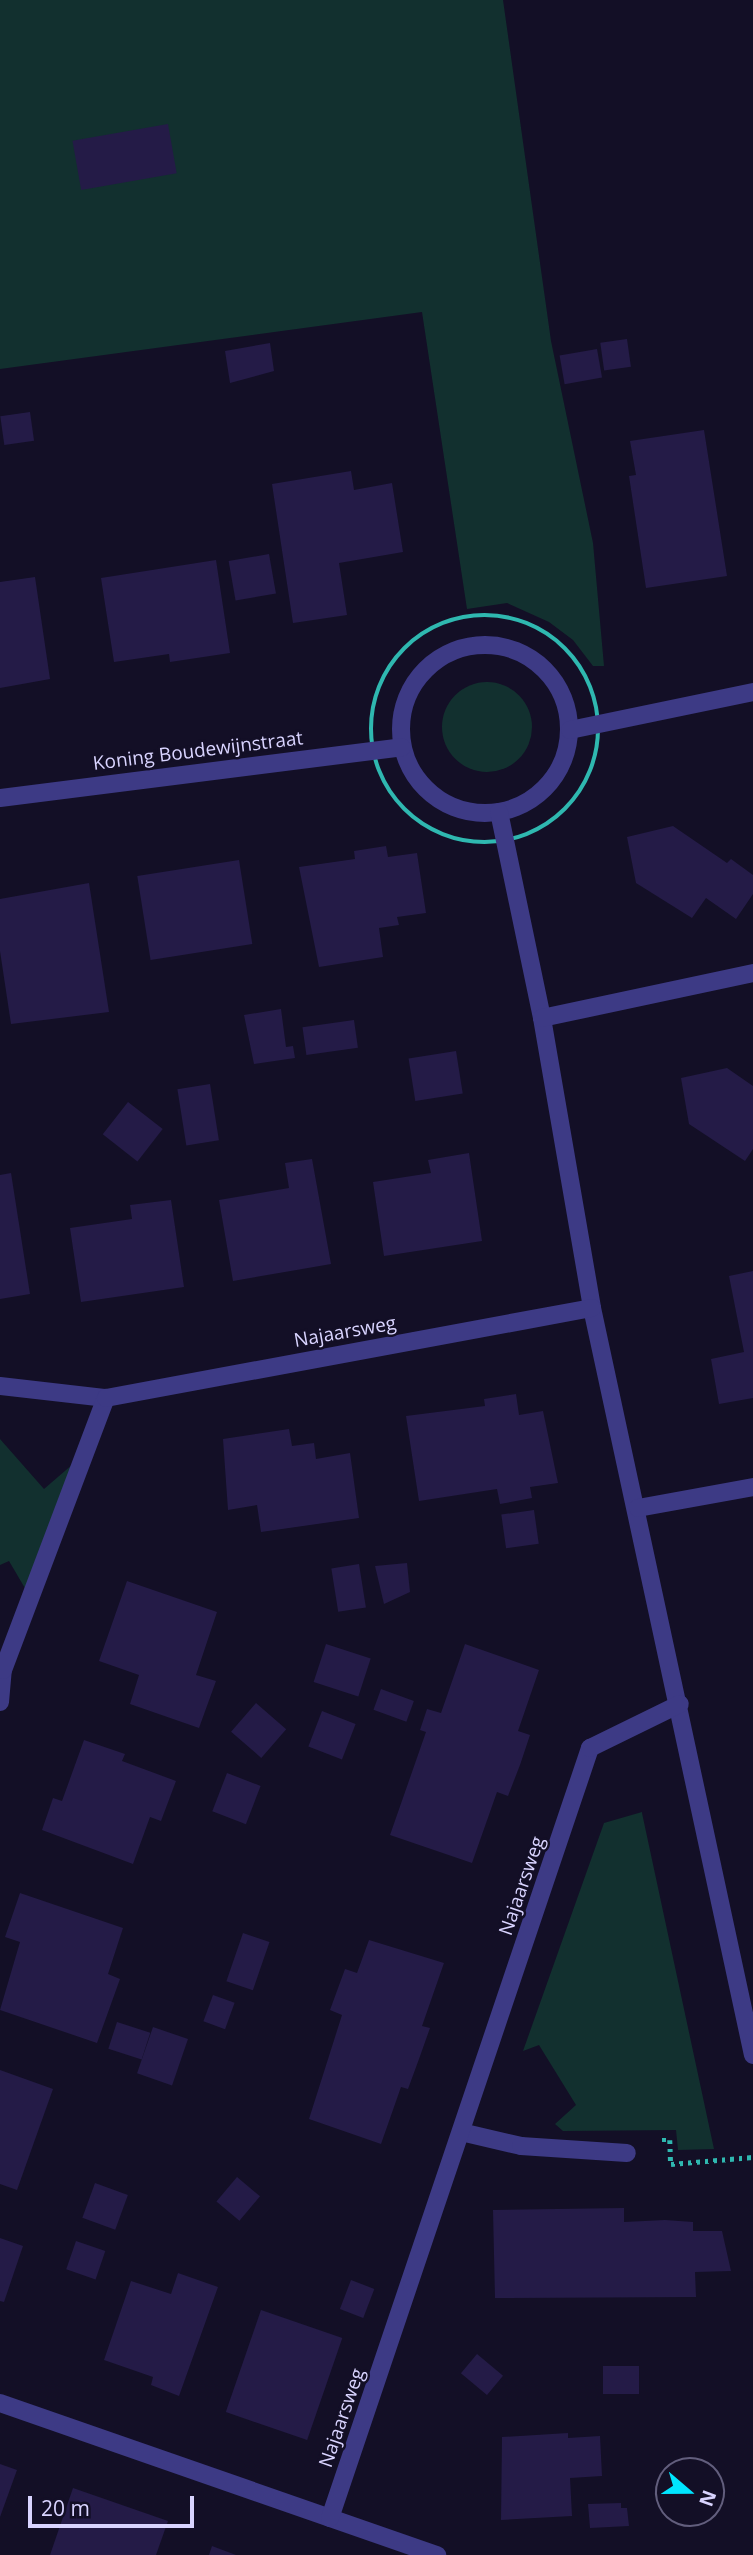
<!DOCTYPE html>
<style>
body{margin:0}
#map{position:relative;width:753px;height:2555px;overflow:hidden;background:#130f26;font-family:"Open Sans",sans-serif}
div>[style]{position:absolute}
.green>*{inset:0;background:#12302f}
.round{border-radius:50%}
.building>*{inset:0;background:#241b47;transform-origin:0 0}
.path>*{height:4.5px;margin-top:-2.25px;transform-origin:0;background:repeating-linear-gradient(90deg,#2fb8b0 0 3.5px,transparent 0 8.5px)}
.path>.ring{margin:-2.25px;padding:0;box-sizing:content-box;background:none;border:4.5px solid #2fb8b0;border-radius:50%}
.minor>*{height:18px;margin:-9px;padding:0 9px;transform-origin:9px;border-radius:9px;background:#3d3a85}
.minor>.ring{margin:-9px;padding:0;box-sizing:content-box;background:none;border:18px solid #3d3a85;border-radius:50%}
span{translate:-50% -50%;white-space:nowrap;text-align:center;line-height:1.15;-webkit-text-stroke:5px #130f26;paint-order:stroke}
.street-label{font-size:19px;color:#d9d4ff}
.north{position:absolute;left:655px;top:2457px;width:70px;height:70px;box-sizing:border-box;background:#130f26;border:2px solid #625e7d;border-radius:50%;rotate:110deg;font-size:19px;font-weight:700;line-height:28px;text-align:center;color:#d9d4ff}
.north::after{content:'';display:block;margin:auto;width:24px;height:32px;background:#00e5ff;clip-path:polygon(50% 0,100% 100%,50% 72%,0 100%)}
.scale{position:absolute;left:28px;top:2496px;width:166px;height:32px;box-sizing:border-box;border:4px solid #d9d4ff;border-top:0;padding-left:9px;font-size:21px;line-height:24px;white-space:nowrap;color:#d9d4ff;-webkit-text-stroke:5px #130f26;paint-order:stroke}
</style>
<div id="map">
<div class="green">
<i style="clip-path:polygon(0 0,503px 0,551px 341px,593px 543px,604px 666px,593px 666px,573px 640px,549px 622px,507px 603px,467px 609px,422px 312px,0 369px)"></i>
<i class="round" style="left:442px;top:682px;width:90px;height:90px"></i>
<i style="clip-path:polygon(0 1439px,44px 1489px,73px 1464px,29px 1595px,9px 1561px,0 1565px)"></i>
<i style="clip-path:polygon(642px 1812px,642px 1813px,714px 2149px,678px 2150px,676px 2130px,563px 2131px,555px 2124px,576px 2105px,539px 2045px,523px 2051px,604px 1823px)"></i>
</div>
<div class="building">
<i style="left:168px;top:124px;width:50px;height:97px;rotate:80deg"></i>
<i style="left:627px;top:339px;width:28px;height:27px;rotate:82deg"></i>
<i style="clip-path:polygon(270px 343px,274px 371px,230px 383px,225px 351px)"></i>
<i style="left:597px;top:349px;width:29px;height:38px;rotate:80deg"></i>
<i style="left:30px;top:412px;width:29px;height:30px;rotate:82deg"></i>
<i style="clip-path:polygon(704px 430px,727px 576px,646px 588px,629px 476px,636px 475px,630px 441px)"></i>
<i style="clip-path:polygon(351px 471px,354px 490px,392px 483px,403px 552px,339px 563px,347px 615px,293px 623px,272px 484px)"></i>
<i style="left:269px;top:554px;width:40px;height:41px;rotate:80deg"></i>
<i style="clip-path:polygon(216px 560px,230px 653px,170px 662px,169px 654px,114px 662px,101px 578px)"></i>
<i style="clip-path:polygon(35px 577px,50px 679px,0 688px,0 582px)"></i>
<i style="clip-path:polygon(673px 826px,727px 863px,731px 859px,753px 875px,753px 894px,736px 919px,706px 898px,692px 918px,636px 883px,627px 837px)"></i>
<i style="clip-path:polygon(386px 846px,388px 857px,417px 853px,426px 913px,397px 917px,399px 925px,379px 928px,383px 957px,319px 967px,299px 867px,355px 859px,354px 851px)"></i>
<i style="left:239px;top:860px;width:85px;height:103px;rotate:81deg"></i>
<i style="clip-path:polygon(89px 883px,109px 1012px,11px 1024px,0 951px,0 899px)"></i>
<i style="clip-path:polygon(281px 1009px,286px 1047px,293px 1046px,295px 1058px,254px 1064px,244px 1015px)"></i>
<i style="left:354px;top:1020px;width:28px;height:52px;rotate:82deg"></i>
<i style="left:456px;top:1051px;width:43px;height:48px;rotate:81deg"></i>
<i style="clip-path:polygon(727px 1068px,753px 1086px,753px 1149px,745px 1161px,689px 1124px,681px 1078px)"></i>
<i style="left:210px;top:1084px;width:57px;height:33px;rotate:81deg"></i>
<i style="left:128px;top:1102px;width:44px;height:41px;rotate:38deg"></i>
<i style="clip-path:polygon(469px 1153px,482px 1241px,384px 1256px,373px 1182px,431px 1173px,428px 1160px)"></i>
<i style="clip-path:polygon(312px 1159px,331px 1264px,233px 1281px,219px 1200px,289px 1188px,285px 1163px)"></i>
<i style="clip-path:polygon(11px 1173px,30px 1294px,0 1299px,0 1175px)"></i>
<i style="clip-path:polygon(171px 1200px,184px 1287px,81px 1302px,70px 1228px,132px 1219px,130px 1205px)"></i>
<i style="clip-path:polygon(753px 1271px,753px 1398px,719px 1404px,711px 1359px,744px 1352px,729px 1276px)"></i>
<i style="clip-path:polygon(516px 1394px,519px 1415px,543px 1411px,558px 1483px,530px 1487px,532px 1498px,500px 1504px,497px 1489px,419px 1501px,406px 1416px,485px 1406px,484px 1399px)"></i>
<i style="clip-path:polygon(289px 1429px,292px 1446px,314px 1443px,316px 1459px,350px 1453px,359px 1518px,261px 1532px,257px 1505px,228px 1510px,223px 1439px)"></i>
<i style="left:534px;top:1510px;width:34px;height:33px;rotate:82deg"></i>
<i style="clip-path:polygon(407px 1563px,410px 1592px,384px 1604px,375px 1566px)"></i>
<i style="left:359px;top:1564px;width:44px;height:28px;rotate:81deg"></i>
<i style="clip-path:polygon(127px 1581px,217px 1612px,196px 1675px,216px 1681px,199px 1728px,130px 1704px,139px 1675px,99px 1661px)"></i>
<i style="left:326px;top:1644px;width:47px;height:40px;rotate:18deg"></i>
<i style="clip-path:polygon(465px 1644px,539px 1670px,518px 1731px,530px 1735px,520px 1765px,508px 1796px,497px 1792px,472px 1863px,390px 1835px,426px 1732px,420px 1730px,427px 1709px,441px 1713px)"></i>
<i style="left:381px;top:1689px;width:35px;height:22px;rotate:20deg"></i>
<i style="left:256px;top:1703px;width:40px;height:38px;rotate:41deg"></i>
<i style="left:322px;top:1711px;width:36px;height:38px;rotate:21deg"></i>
<i style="clip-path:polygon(84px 1740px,125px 1754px,122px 1761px,176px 1781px,161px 1821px,150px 1817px,133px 1864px,42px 1830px,53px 1798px,62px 1801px)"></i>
<i style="left:227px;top:1773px;width:36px;height:41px;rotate:21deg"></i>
<i style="clip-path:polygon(20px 1893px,123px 1928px,108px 1974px,120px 1979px,97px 2043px,0 2010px,20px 1942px,5px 1937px)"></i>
<i style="left:243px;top:1933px;width:28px;height:51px;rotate:19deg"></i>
<i style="clip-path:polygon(369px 1940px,444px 1963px,422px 2026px,430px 2028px,419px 2059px,408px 2089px,401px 2087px,381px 2144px,309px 2119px,342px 2015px,330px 2010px,345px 1969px,357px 1973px)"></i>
<i style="left:213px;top:1995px;width:23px;height:28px;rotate:20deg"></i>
<i style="left:117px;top:2022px;width:35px;height:28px;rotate:18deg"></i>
<i style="left:153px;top:2027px;width:37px;height:49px;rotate:19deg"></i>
<i style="clip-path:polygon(0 2070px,53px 2089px,17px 2190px,0 2184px)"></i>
<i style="left:237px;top:2177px;width:30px;height:32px;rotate:40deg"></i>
<i style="left:95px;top:2183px;width:35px;height:37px;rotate:20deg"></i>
<i style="clip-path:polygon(624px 2208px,624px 2222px,665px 2220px,693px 2222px,693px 2231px,722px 2231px,731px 2271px,695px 2272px,696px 2297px,495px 2298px,493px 2210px)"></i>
<i style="clip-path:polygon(0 2238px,23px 2246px,4px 2302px,0 2301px)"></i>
<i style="left:76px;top:2241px;width:31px;height:30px;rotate:19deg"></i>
<i style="clip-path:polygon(178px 2273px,218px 2287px,179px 2396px,151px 2385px,153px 2377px,104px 2360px,131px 2281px,171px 2294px)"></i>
<i style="left:351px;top:2280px;width:25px;height:31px;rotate:21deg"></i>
<i style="left:261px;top:2310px;width:86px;height:108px;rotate:19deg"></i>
<i style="left:477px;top:2354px;width:34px;height:25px;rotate:40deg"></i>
<i style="left:603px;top:2366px;width:36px;height:28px"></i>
<i style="clip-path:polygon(568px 2433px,568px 2438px,600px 2436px,602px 2476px,570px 2478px,572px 2516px,501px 2520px,502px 2437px)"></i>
<i style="clip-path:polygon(0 2464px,17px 2470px,0 2517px)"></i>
<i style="clip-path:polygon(73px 2488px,168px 2521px,156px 2555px,50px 2555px)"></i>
<i style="clip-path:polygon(621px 2503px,621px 2508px,627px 2508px,629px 2526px,590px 2528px,588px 2504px)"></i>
<i style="clip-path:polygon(212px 2546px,236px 2555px,209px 2555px)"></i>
</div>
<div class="path">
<i class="ring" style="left:371px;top:615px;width:223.5px;height:223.5px"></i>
<i style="left:662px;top:2140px;width:8px"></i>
<i style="left:670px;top:2140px;width:24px;rotate:88deg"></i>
<i style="left:671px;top:2164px;width:82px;rotate:-4.9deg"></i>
</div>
<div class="minor">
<i class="ring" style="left:401px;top:645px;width:150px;height:150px"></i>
<i style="left:570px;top:730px;width:187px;rotate:-11.7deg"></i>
<i style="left:0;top:798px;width:405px;rotate:-7.2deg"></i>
<i style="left:499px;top:812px;width:210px;rotate:78.2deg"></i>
<i style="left:542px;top:1018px;width:294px;rotate:80.2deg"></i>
<i style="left:592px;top:1308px;width:764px;rotate:77.84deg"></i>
<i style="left:542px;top:1018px;width:216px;rotate:-12deg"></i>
<i style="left:0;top:1386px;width:107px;rotate:6.5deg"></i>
<i style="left:638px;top:1508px;width:117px;rotate:-10.3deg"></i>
<i style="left:0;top:1702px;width:32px;rotate:-85deg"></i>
<i style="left:3px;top:1670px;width:291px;rotate:-69.3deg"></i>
<i style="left:106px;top:1398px;width:494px;rotate:-10.5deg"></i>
<i style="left:461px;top:2132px;width:62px;rotate:13.1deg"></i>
<i style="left:521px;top:2146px;width:106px;rotate:3.8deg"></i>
<i style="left:0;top:2403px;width:463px;rotate:19.2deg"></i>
<i style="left:330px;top:2518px;width:813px;rotate:-71.34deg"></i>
<i style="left:590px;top:1748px;width:100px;rotate:-26.1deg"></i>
</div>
<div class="street-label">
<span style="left:198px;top:751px;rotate:-7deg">Koning Boudewijnstraat</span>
<span style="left:345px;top:1332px;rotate:-10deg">Najaarsweg</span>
<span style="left:522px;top:1886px;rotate:-71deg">Najaarsweg</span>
<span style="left:342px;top:2418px;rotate:-71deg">Najaarsweg</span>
</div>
<div class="north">N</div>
<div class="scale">20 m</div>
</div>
